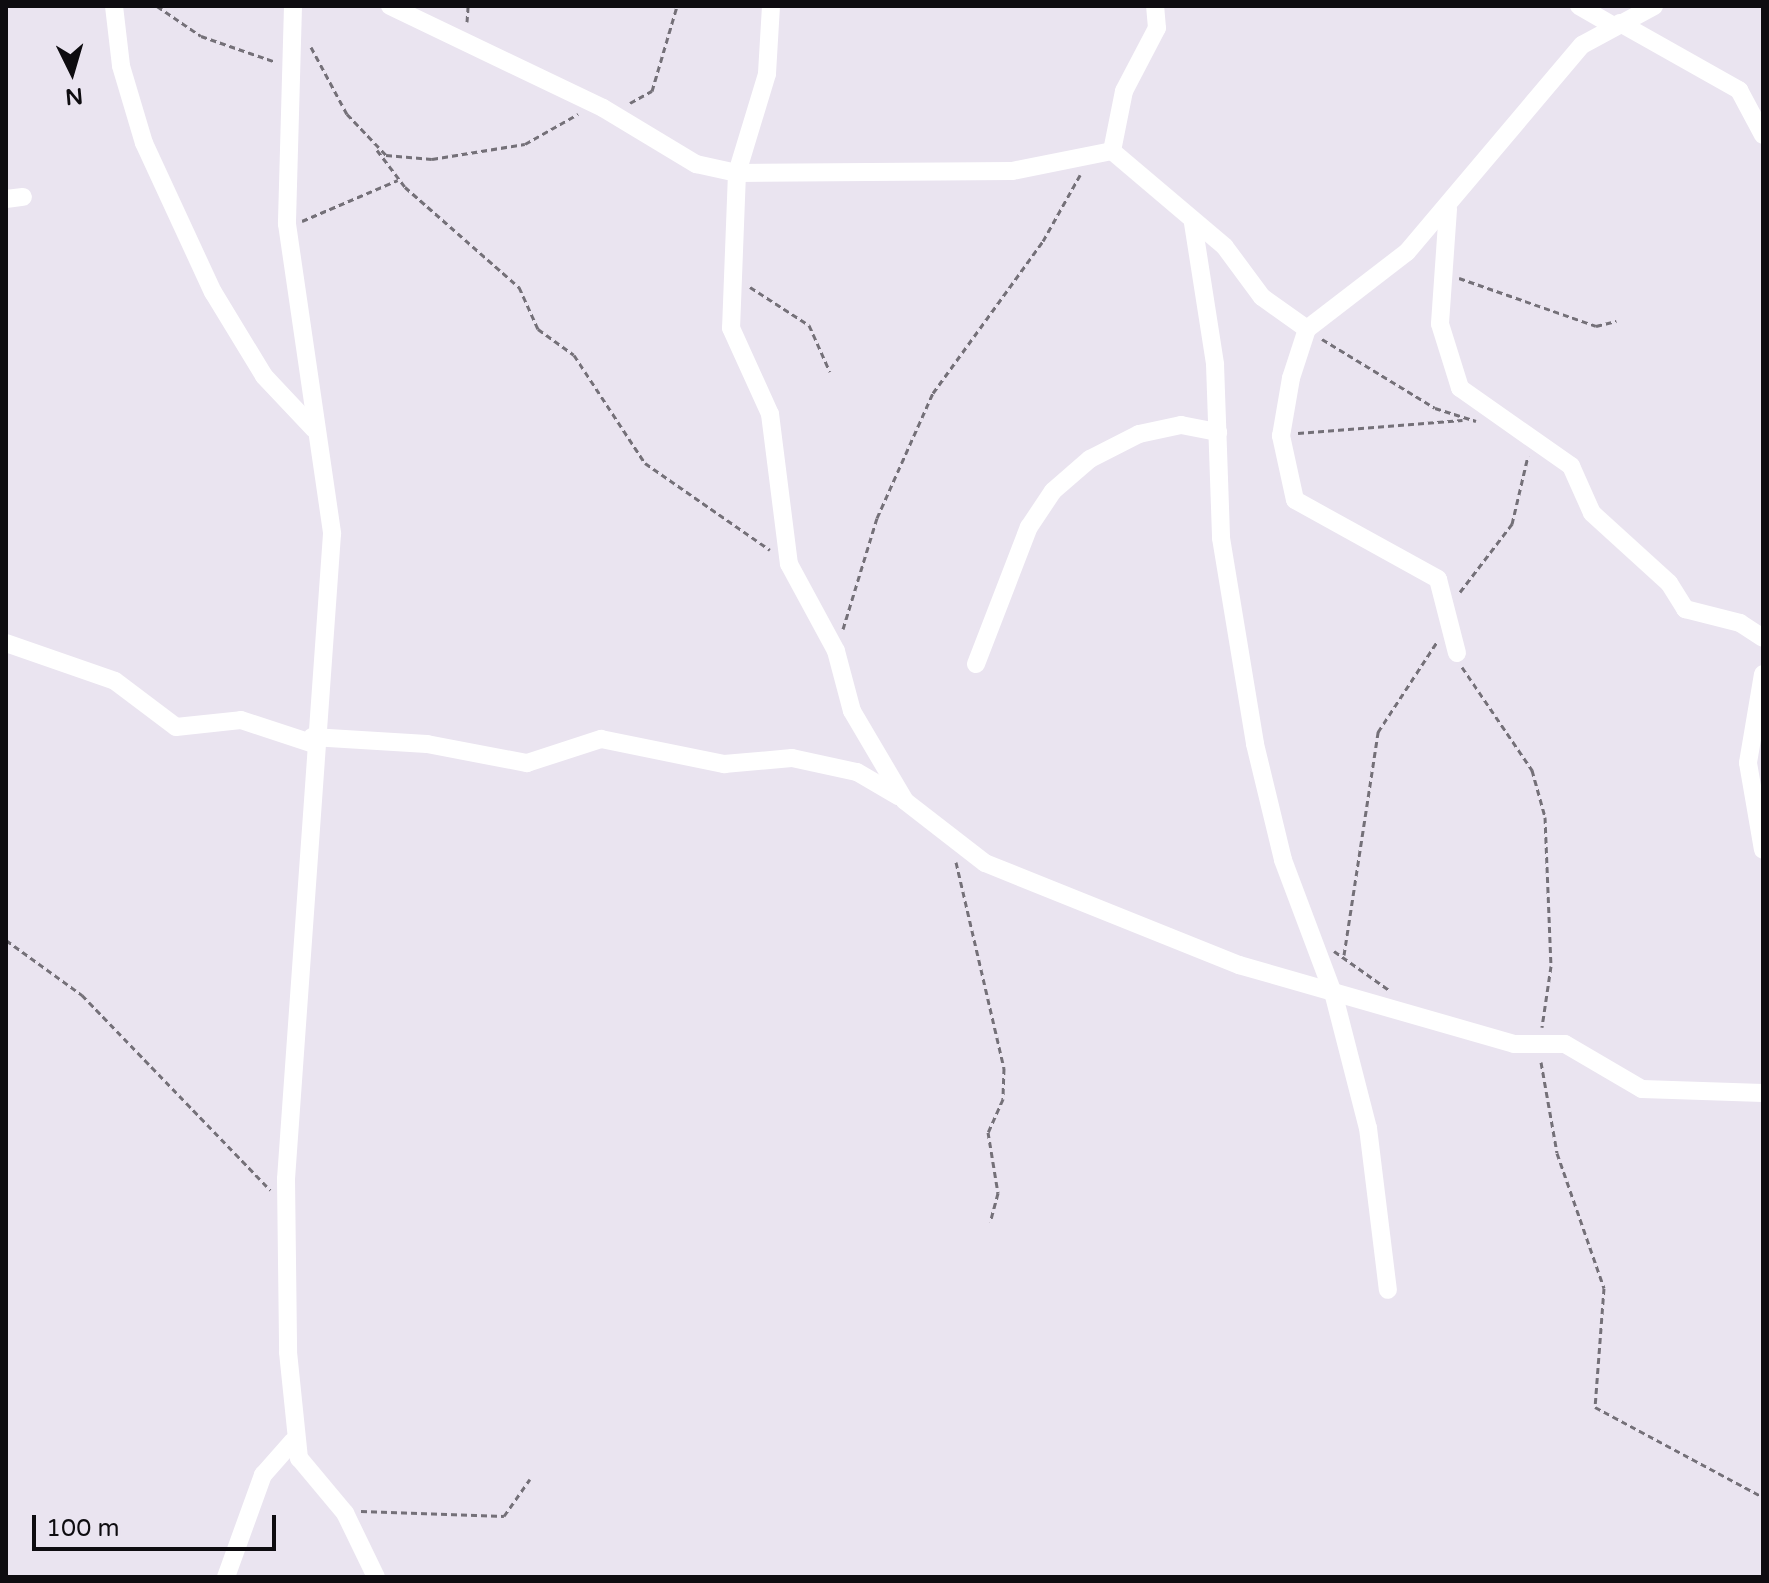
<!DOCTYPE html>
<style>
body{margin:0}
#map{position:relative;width:1769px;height:1583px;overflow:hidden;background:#eae4f0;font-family:"Varela Round",sans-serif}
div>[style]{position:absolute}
.path>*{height:3px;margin-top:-1.5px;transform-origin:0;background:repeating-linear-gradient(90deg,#747078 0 6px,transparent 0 10px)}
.minor>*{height:18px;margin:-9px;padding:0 9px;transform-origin:9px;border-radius:9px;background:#fff}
span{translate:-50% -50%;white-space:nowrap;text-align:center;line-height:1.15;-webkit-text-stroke:6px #eae4f0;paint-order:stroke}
.frame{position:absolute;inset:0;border:8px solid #0e0c10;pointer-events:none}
.north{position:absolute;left:32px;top:32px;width:80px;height:80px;-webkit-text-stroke:6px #eae4f0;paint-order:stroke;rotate:175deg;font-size:22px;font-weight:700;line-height:32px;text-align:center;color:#0e0c10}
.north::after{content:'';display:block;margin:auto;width:28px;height:36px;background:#0e0c10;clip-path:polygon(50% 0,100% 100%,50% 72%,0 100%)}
.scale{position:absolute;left:32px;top:1515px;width:244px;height:36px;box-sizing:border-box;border:4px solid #0e0c10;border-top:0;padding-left:10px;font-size:24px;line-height:28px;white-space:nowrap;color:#0e0c10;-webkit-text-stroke:6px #eae4f0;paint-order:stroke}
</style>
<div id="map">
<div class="path">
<i style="left:157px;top:6px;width:53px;rotate:34.3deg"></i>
<i style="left:201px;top:36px;width:79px;rotate:19.1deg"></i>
<i style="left:467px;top:22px;width:16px;rotate:-86deg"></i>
<i style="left:311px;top:47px;width:76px;rotate:61.8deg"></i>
<i style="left:347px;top:114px;width:57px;rotate:46.4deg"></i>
<i style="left:386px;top:155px;width:46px;rotate:5deg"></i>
<i style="left:432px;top:159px;width:94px;rotate:-9.2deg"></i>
<i style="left:525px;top:144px;width:61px;rotate:-29.5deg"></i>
<i style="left:630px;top:103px;width:25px;rotate:-29deg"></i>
<i style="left:652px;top:91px;width:89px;rotate:-73.6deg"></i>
<i style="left:377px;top:150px;width:46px;rotate:52.9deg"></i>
<i style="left:405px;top:187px;width:152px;rotate:41.3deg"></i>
<i style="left:519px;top:287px;width:46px;rotate:65.7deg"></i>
<i style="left:538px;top:329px;width:44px;rotate:35.8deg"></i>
<i style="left:574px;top:355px;width:129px;rotate:56.7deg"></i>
<i style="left:645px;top:463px;width:152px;rotate:34.8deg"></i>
<i style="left:302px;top:221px;width:104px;rotate:-23.1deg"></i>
<i style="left:1459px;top:278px;width:145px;rotate:19.3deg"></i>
<i style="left:1596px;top:326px;width:21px;rotate:-14deg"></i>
<i style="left:750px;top:287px;width:70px;rotate:32.8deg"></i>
<i style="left:809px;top:325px;width:51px;rotate:65.9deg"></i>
<i style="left:1322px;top:339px;width:132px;rotate:31.4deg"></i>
<i style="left:1435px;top:408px;width:43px;rotate:17.6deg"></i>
<i style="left:1298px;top:433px;width:165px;rotate:-4.5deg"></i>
<i style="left:1460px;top:592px;width:86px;rotate:-52.6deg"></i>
<i style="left:1512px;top:524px;width:70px;rotate:-76.8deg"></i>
<i style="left:843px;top:629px;width:116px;rotate:-73deg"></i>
<i style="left:877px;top:518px;width:137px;rotate:-65.9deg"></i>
<i style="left:933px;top:393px;width:188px;rotate:-54.1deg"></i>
<i style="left:1043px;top:241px;width:76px;rotate:-60.7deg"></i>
<i style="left:1462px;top:667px;width:125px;rotate:55.8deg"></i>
<i style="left:1532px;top:770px;width:49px;rotate:74.5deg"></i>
<i style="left:1545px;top:817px;width:149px;rotate:87.7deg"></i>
<i style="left:1551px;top:966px;width:62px;rotate:98.4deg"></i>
<i style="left:956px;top:862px;width:212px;rotate:76.9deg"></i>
<i style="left:1004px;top:1068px;width:31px;rotate:92deg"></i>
<i style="left:1003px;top:1099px;width:36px;rotate:114deg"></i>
<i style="left:988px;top:1132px;width:62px;rotate:80.7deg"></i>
<i style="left:998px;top:1193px;width:30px;rotate:105deg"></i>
<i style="left:6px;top:940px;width:94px;rotate:35.9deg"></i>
<i style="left:82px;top:995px;width:271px;rotate:46deg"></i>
<i style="left:1334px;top:951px;width:67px;rotate:35.3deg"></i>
<i style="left:1344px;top:955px;width:226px;rotate:-81.3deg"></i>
<i style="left:1378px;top:732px;width:108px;rotate:-56.8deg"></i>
<i style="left:1541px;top:1062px;width:92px;rotate:80deg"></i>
<i style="left:1557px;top:1153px;width:143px;rotate:70.8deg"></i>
<i style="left:1604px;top:1288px;width:119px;rotate:94.3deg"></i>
<i style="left:1595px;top:1407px;width:191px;rotate:28.2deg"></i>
<i style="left:361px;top:1511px;width:143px;rotate:2deg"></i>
<i style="left:504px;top:1516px;width:45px;rotate:-54.9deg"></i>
</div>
<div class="minor">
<i style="left:114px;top:6px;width:60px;rotate:83.3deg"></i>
<i style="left:121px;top:66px;width:80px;rotate:73.4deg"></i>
<i style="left:144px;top:143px;width:164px;rotate:65.2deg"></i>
<i style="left:213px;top:292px;width:98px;rotate:58.7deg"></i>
<i style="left:264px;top:376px;width:73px;rotate:46.7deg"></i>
<i style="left:293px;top:6px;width:218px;rotate:91.6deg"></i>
<i style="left:287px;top:224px;width:313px;rotate:81.7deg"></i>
<i style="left:332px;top:534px;width:647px;rotate:94.08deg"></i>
<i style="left:286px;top:1179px;width:173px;rotate:89.3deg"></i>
<i style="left:288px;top:1352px;width:107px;rotate:84.1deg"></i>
<i style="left:299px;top:1458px;width:72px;rotate:50.1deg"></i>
<i style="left:345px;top:1513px;width:71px;rotate:64.2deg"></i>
<i style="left:390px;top:6px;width:236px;rotate:25.6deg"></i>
<i style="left:603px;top:108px;width:109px;rotate:31.1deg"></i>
<i style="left:696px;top:164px;width:42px;rotate:12.4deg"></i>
<i style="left:737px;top:173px;width:275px;rotate:-0.4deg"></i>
<i style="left:1012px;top:171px;width:102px;rotate:-11.3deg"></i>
<i style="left:771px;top:6px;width:68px;rotate:93.4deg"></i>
<i style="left:767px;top:74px;width:103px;rotate:106.9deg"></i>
<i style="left:737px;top:173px;width:155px;rotate:92.2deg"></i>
<i style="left:731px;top:328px;width:94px;rotate:65.6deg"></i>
<i style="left:770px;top:414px;width:151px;rotate:82.8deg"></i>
<i style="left:789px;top:564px;width:99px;rotate:61.6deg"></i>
<i style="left:836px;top:651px;width:62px;rotate:75.1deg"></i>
<i style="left:852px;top:711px;width:104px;rotate:59.5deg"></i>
<i style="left:905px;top:801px;width:101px;rotate:37.8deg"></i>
<i style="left:985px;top:863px;width:274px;rotate:21.9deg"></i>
<i style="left:1239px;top:965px;width:286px;rotate:16deg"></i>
<i style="left:1514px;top:1044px;width:51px"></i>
<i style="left:1565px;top:1044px;width:89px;rotate:30.3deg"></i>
<i style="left:1642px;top:1089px;width:121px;rotate:1.9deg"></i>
<i style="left:1579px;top:6px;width:39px;rotate:30deg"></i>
<i style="left:1620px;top:23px;width:137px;rotate:29.4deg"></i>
<i style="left:1739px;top:90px;width:51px;rotate:61.9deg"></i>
<i style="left:1112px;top:151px;width:148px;rotate:40.3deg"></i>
<i style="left:1225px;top:247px;width:62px;rotate:53.5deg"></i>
<i style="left:1262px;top:297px;width:55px;rotate:35.4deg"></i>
<i style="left:1112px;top:151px;width:61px;rotate:-78.7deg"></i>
<i style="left:1124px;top:91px;width:71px;rotate:-62.4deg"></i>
<i style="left:1157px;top:28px;width:22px;rotate:-95deg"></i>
<i style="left:6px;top:199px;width:17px;rotate:-7deg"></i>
<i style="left:1448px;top:209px;width:115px;rotate:94deg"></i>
<i style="left:1440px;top:324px;width:67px;rotate:72.6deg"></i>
<i style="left:1460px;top:388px;width:136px;rotate:35.1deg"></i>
<i style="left:1571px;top:466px;width:51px;rotate:65.9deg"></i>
<i style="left:1592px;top:513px;width:104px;rotate:42.3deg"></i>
<i style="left:1669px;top:583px;width:31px;rotate:58deg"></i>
<i style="left:1685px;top:609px;width:57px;rotate:14.3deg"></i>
<i style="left:1740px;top:623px;width:27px;rotate:33deg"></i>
<i style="left:1193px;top:223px;width:143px;rotate:81.1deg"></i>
<i style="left:1215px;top:364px;width:174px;rotate:88deg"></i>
<i style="left:1221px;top:538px;width:209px;rotate:80.6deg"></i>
<i style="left:1255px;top:744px;width:119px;rotate:76.4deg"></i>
<i style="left:1283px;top:860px;width:145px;rotate:69.4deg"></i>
<i style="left:1334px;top:996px;width:136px;rotate:75.6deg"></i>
<i style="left:1368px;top:1128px;width:163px;rotate:83deg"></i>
<i style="left:6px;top:643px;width:115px;rotate:19.2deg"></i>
<i style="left:115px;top:681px;width:76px;rotate:37deg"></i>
<i style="left:176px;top:727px;width:65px;rotate:-6.1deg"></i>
<i style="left:241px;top:720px;width:74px;rotate:18.2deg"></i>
<i style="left:1457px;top:653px;width:76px;rotate:-104.4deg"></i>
<i style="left:1438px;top:579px;width:163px;rotate:-151.1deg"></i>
<i style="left:1295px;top:500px;width:66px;rotate:-102.3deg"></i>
<i style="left:1281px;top:436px;width:59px;rotate:-80.2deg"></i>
<i style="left:1291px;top:378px;width:52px;rotate:-71.9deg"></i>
<i style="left:1307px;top:329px;width:126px;rotate:-37.6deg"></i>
<i style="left:1407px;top:252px;width:271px;rotate:-49.8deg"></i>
<i style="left:1582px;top:45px;width:82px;rotate:-28.4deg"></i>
<i style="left:976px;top:664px;width:147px;rotate:-68.9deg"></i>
<i style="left:1029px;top:527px;width:43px;rotate:-56.3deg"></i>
<i style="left:1053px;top:491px;width:49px;rotate:-40.9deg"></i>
<i style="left:1090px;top:459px;width:55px;rotate:-27deg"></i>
<i style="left:1139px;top:434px;width:43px;rotate:-12.1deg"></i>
<i style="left:1181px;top:425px;width:38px;rotate:11deg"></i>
<i style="left:1763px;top:674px;width:90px;rotate:99.6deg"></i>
<i style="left:1748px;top:763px;width:88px;rotate:80.2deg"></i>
<i style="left:312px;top:737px;width:115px;rotate:3.5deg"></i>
<i style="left:427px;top:744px;width:102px;rotate:10.8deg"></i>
<i style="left:527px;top:763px;width:78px;rotate:-18deg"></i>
<i style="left:601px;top:739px;width:126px;rotate:11.5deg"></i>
<i style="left:724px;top:764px;width:68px;rotate:-5deg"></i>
<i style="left:792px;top:758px;width:66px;rotate:12.2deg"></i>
<i style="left:857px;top:772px;width:48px;rotate:30.3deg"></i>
<i style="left:226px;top:1577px;width:109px;rotate:-70.1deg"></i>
<i style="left:263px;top:1475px;width:45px;rotate:-48.6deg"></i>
</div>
<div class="frame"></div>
<div class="north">N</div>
<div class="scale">100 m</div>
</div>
